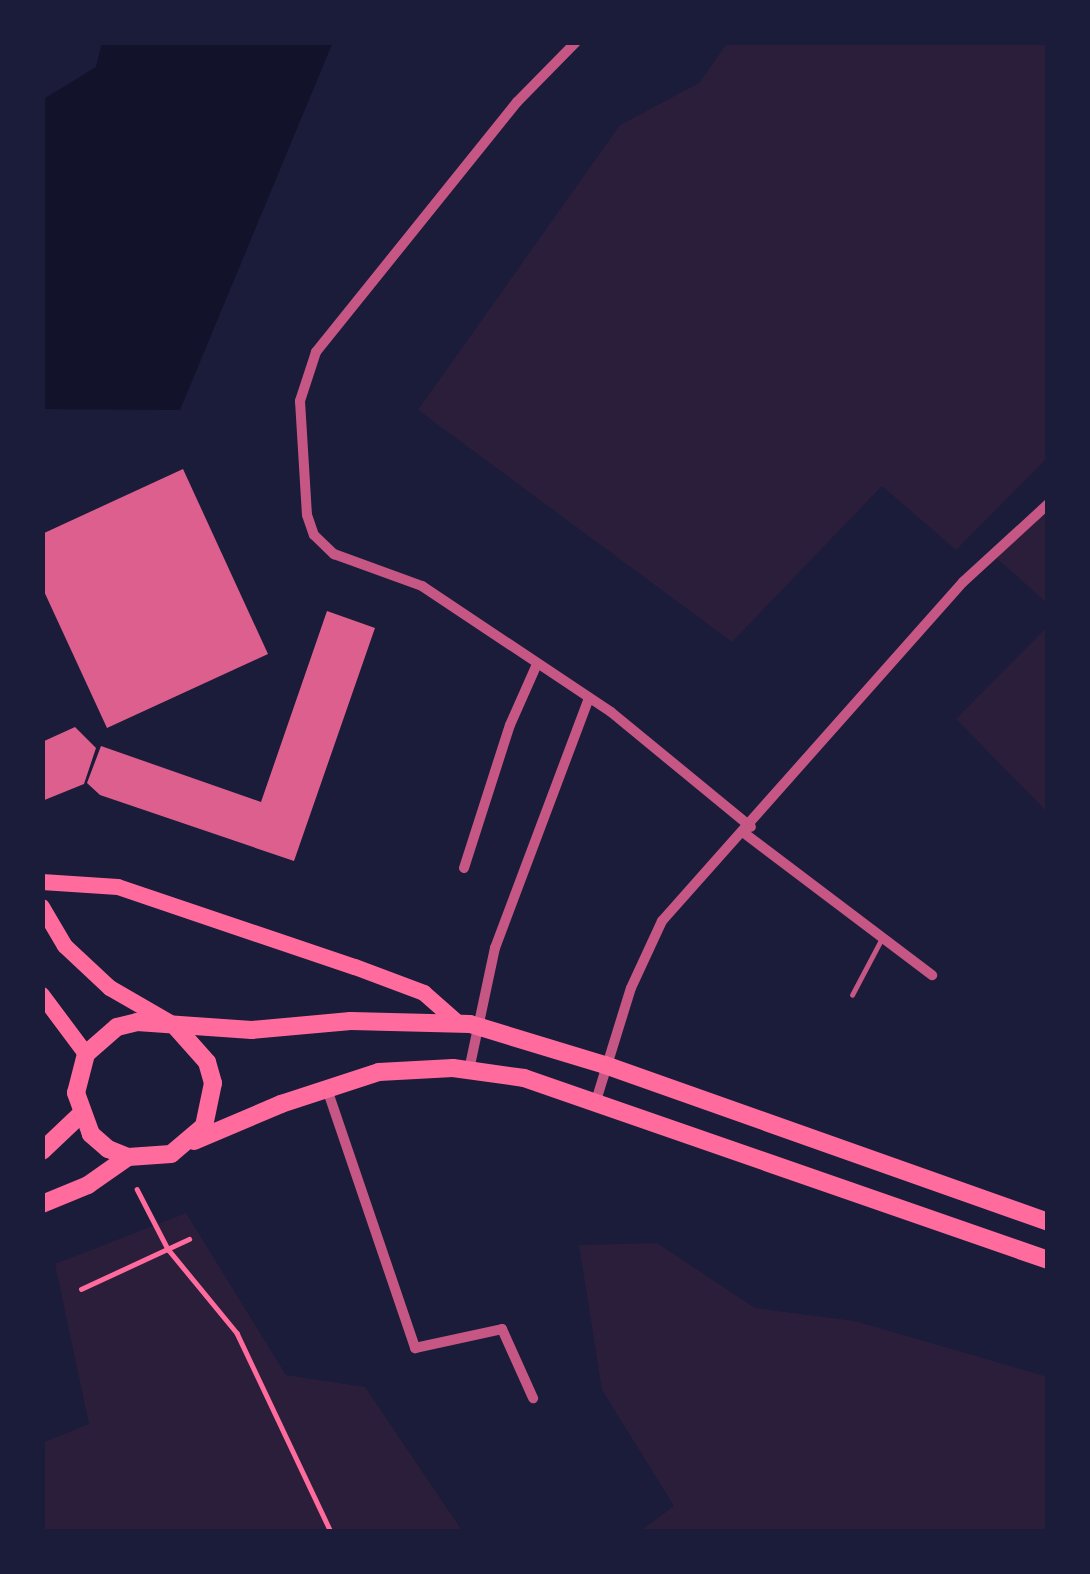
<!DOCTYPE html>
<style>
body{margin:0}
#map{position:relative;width:1090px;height:1574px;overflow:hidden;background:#1b1b3a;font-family:Merriweather,serif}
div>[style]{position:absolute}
.green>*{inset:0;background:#2a1e3b}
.water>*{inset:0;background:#12122b}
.building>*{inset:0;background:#dd5f8e}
.path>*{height:4.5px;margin:-2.25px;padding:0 2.25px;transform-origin:2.25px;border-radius:2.25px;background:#ff6b9d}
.service>*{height:4.5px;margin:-2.25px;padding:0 2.25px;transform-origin:2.25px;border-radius:2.25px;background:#c65784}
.minor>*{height:10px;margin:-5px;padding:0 5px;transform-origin:5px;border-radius:5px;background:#c65784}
.primary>*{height:16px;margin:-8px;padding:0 8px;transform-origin:8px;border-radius:8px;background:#ff6b9d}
.trunk>*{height:18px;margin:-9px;padding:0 9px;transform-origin:9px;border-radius:9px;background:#ff6b9d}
span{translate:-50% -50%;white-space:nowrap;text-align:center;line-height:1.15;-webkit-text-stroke:9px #1b1b3a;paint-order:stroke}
.frame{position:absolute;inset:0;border:45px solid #1b1b3a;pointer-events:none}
</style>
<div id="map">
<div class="green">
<i style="clip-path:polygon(728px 42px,1048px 42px,1048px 457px,956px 550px,882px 486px,732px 642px,418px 410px,620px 125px,699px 83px)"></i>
<i style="clip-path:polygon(1048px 505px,1048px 604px,993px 555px)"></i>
<i style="clip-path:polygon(1048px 626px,1048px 813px,956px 719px)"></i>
<i style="clip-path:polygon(186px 1213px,286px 1375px,365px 1387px,463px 1532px,42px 1532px,42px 1443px,89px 1424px,55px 1264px)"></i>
<i style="clip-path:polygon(657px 1243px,755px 1308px,855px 1321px,1048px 1377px,1048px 1532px,639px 1532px,674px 1506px,602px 1390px,579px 1245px)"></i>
</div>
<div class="water">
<i style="clip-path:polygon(102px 42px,333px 42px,180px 410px,42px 409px,42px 100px,96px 67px)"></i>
</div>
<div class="building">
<i style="clip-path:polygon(183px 469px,268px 654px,107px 728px,42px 587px,42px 534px)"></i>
<i style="clip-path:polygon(327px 611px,375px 628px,294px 861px,100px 795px,87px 783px,101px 746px,261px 802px)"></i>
<i style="clip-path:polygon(75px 727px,96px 748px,84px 784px,42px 801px,42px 742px)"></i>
</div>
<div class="path">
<i style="left:137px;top:1189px;width:68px;rotate:62.7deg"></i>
<i style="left:168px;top:1249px;width:109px;rotate:50.6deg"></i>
<i style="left:237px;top:1333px;width:220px;rotate:64.7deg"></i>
<i style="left:81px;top:1289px;width:119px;rotate:-24.8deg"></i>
<i style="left:804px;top:1532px;width:31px"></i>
</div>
<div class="service">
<i style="left:852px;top:995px;width:60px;rotate:-62.2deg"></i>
</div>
<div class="minor">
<i style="left:576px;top:42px;width:84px;rotate:134.5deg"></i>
<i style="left:517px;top:102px;width:321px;rotate:128.8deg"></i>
<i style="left:316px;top:352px;width:52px;rotate:108.1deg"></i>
<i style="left:300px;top:401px;width:114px;rotate:86.5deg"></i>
<i style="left:307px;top:515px;width:21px;rotate:71deg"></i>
<i style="left:314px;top:535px;width:28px;rotate:44deg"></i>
<i style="left:334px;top:554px;width:94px;rotate:20deg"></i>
<i style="left:422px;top:586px;width:227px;rotate:33.7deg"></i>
<i style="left:611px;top:712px;width:181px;rotate:39.4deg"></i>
<i style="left:744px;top:833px;width:236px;rotate:37.1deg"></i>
<i style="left:464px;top:868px;width:150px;rotate:-72.2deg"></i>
<i style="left:510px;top:725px;width:67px;rotate:-66.1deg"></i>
<i style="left:469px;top:1070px;width:125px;rotate:-78deg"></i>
<i style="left:495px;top:948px;width:265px;rotate:-69.4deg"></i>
<i style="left:327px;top:1089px;width:274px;rotate:71.2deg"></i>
<i style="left:415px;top:1348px;width:89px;rotate:-12.3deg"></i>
<i style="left:502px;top:1329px;width:76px;rotate:65.8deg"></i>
<i style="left:595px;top:1104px;width:121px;rotate:-72.8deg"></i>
<i style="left:631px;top:988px;width:74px;rotate:-65.2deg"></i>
<i style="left:662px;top:921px;width:453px;rotate:-48.4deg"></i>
<i style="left:963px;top:582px;width:115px;rotate:-42.5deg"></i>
</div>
<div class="primary">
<i style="left:42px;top:882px;width:76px;rotate:3.8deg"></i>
<i style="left:118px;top:887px;width:250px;rotate:18.7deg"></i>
<i style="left:355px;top:967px;width:74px;rotate:20.6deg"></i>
<i style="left:424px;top:993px;width:45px;rotate:41.4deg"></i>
<i style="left:42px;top:907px;width:45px;rotate:59.5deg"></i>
<i style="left:65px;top:946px;width:62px;rotate:43deg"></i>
<i style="left:110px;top:988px;width:74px;rotate:30deg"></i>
<i style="left:42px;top:995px;width:74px;rotate:53.3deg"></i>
</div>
<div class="trunk">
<i style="left:175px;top:1026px;width:48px;rotate:48.4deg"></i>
<i style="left:207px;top:1062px;width:22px;rotate:74deg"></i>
<i style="left:213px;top:1083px;width:44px;rotate:101.8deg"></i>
<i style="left:204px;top:1126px;width:43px;rotate:139.7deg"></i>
<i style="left:171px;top:1154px;width:43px;rotate:176deg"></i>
<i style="left:128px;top:1157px;width:22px;rotate:-158deg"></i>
<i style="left:108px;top:1149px;width:23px;rotate:-139deg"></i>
<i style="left:91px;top:1134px;width:44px;rotate:-110.1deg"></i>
<i style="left:76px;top:1093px;width:40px;rotate:-75.6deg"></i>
<i style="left:86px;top:1054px;width:41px;rotate:-41.1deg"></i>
<i style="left:117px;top:1027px;width:21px;rotate:-14deg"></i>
<i style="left:137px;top:1022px;width:115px;rotate:4deg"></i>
<i style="left:252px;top:1030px;width:99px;rotate:-5.2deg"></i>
<i style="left:351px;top:1021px;width:119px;rotate:1.4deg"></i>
<i style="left:470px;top:1024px;width:141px;rotate:16.9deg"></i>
<i style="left:605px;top:1065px;width:470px;rotate:19.5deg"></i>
<i style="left:194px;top:1141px;width:95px;rotate:-23deg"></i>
<i style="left:281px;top:1104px;width:103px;rotate:-18.1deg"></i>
<i style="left:379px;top:1072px;width:74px;rotate:-3.1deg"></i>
<i style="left:453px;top:1068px;width:72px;rotate:8deg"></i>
<i style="left:524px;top:1078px;width:555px;rotate:19.15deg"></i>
<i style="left:42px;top:1151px;width:52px;rotate:-43.5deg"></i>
<i style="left:42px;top:1204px;width:50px;rotate:-22.4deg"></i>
<i style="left:88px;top:1185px;width:49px;rotate:-35deg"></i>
</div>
<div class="frame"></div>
</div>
